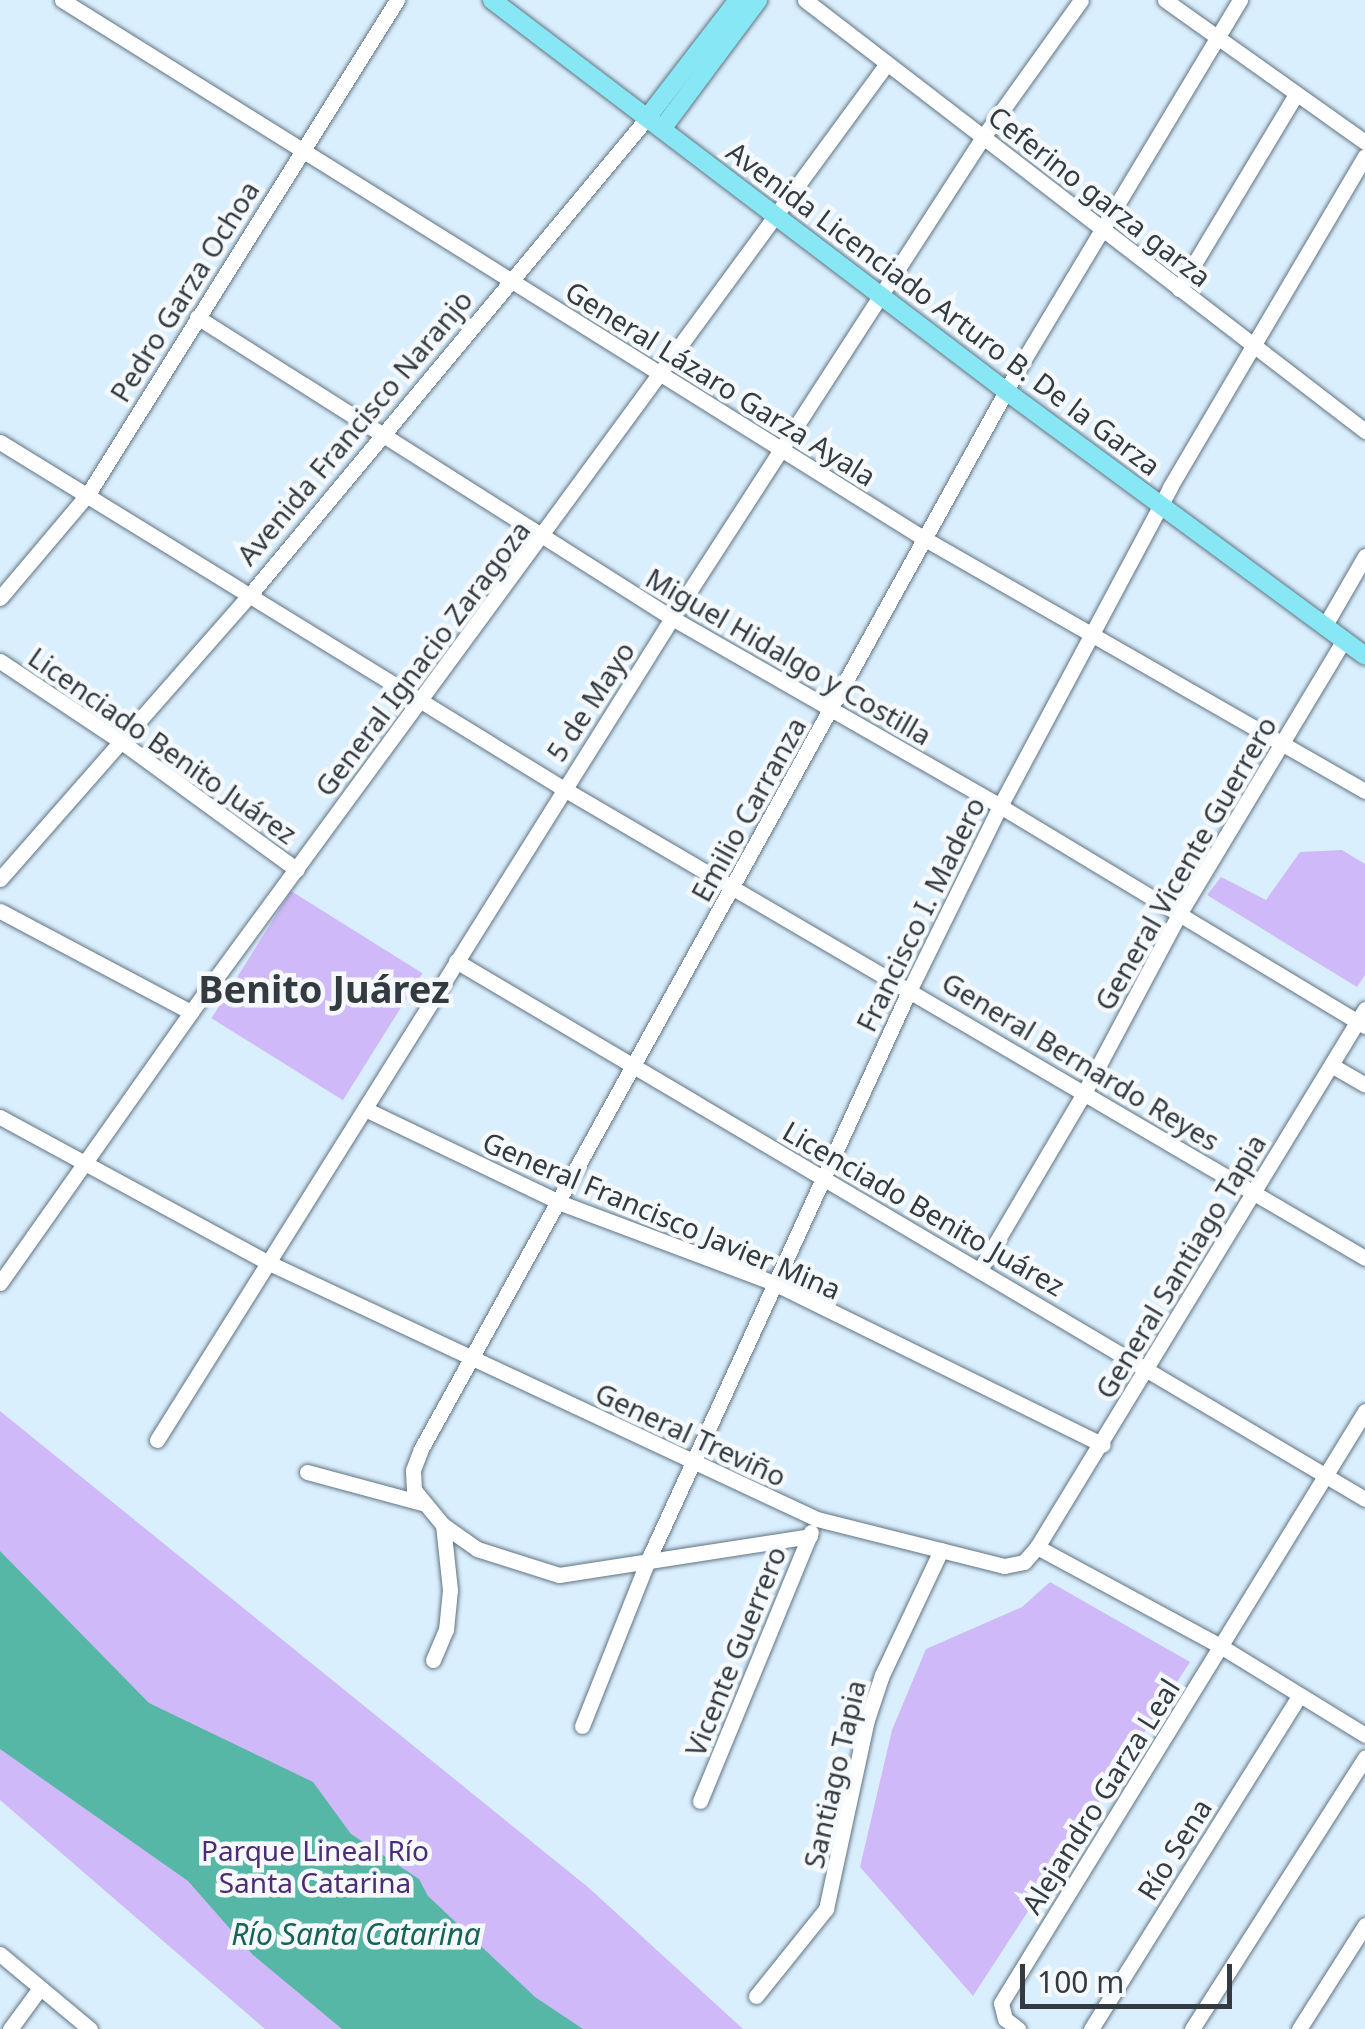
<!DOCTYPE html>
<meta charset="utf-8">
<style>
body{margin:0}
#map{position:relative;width:1365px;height:2029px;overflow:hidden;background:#daeffe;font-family:"Noto Sans",sans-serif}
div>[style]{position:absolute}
.green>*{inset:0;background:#cfb9f9;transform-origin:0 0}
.water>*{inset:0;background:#57b7a6}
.roads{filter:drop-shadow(0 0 2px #617380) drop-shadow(0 0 2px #617380)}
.minor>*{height:15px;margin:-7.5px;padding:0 7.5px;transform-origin:7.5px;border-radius:7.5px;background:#fff}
.major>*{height:18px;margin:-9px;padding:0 9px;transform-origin:9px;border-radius:9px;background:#88e7f5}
span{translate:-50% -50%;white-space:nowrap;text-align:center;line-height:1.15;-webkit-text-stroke:9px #f5f9fc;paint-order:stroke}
.street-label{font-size:28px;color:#333b41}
.park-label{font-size:28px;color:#4c2c77}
.water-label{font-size:30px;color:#166458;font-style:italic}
.district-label{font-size:38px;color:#333b41;font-weight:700}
.scale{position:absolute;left:1020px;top:1964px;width:212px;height:45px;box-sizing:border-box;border:5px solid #333b41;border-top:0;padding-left:12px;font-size:30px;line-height:35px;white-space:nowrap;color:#333b41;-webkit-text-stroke:8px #f5f9fc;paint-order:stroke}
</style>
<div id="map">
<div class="green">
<i style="clip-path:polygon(1342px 850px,1365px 864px,1365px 975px,1357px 987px,1207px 895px,1221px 877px,1266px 900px,1300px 852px)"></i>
<i style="left:291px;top:891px;width:155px;height:150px;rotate:32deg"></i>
<i style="clip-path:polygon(0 1411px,589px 1888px,743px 2029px,265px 2029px,0 1800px)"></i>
<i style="clip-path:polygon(1050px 1582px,1190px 1662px,973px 1996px,860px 1867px,892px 1730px,926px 1649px,1022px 1607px)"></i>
</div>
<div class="water">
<i style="clip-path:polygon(0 1551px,149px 1703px,313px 1782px,351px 1834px,419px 1879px,428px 1896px,535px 1997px,583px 2029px,342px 2029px,253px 1955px,188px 1881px,0 1749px)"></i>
</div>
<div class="roads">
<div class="minor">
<i style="left:62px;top:0;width:1017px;rotate:31.99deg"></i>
<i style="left:925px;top:539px;width:507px;rotate:29.8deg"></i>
<i style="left:805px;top:0;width:707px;rotate:37.58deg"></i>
<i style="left:1165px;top:0;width:245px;rotate:35.4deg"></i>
<i style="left:1179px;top:289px;width:227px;rotate:-59deg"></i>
<i style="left:197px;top:317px;width:562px;rotate:32.36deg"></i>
<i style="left:672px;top:618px;width:378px;rotate:29.8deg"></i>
<i style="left:1000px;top:806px;width:426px;rotate:31.1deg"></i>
<i style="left:0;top:442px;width:662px;rotate:31.6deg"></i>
<i style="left:564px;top:789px;width:928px;rotate:30.35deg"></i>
<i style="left:0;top:598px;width:136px;rotate:-49.8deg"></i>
<i style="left:88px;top:494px;width:583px;rotate:-57.97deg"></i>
<i style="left:1324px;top:627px;width:82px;rotate:-60deg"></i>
<i style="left:0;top:661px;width:148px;rotate:33.7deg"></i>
<i style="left:123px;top:743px;width:215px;rotate:36.1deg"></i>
<i style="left:0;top:879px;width:376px;rotate:-48.7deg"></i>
<i style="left:248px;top:597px;width:623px;rotate:-50.21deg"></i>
<i style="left:0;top:911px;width:216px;rotate:27.9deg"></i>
<i style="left:456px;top:961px;width:1056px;rotate:30.62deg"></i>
<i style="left:1331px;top:1065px;width:39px;rotate:30deg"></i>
<i style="left:365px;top:1109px;width:217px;rotate:25.6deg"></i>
<i style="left:561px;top:1203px;width:230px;rotate:20.6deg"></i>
<i style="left:776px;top:1284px;width:364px;rotate:26.2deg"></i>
<i style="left:0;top:1117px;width:304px;rotate:28.5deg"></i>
<i style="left:267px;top:1262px;width:607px;rotate:25.05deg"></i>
<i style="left:817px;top:1519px;width:193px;rotate:14.1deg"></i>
<i style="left:1004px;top:1566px;width:20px;rotate:-11deg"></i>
<i style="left:1024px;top:1562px;width:20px;rotate:-49deg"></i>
<i style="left:1037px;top:1547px;width:210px;rotate:28.4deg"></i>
<i style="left:1222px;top:1647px;width:168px;rotate:31.6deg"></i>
<i style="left:981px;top:1268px;width:203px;rotate:-59.5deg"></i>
<i style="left:1084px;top:1093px;width:200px;rotate:-62deg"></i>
<i style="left:1178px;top:916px;width:322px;rotate:-59deg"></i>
<i style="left:0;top:1283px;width:332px;rotate:-54.8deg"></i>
<i style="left:191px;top:1012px;width:1175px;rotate:-53.73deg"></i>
<i style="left:157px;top:1440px;width:970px;rotate:-57.93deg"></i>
<i style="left:672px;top:618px;width:573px;rotate:-57.11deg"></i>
<i style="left:983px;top:137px;width:168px;rotate:-54.4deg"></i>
<i style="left:307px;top:1472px;width:119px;rotate:15.1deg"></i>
<i style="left:443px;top:1525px;width:42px;rotate:35.2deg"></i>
<i style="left:477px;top:1549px;width:86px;rotate:17.6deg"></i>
<i style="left:559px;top:1575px;width:254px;rotate:-8.8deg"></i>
<i style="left:1037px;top:1547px;width:630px;rotate:-58.63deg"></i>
<i style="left:433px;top:1660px;width:33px;rotate:-67deg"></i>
<i style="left:446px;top:1630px;width:40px;rotate:-84.3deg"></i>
<i style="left:450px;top:1590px;width:65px;rotate:-96.1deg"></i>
<i style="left:443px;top:1525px;width:45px;rotate:-129.6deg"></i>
<i style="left:414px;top:1490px;width:20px;rotate:-93deg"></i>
<i style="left:413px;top:1470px;width:22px;rotate:-69deg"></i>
<i style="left:421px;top:1449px;width:1232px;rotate:-61.06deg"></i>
<i style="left:1017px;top:371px;width:433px;rotate:-59deg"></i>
<i style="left:582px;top:1726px;width:181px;rotate:-68.3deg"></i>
<i style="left:649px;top:1558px;width:626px;rotate:-65.36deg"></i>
<i style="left:910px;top:989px;width:204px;rotate:-63.8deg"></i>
<i style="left:1000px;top:806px;width:361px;rotate:-61.9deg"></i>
<i style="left:1170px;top:487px;width:384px;rotate:-59.5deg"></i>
<i style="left:700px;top:1801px;width:291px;rotate:-67.6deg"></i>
<i style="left:0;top:1954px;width:117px;rotate:39.8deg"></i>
<i style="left:756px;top:1996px;width:112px;rotate:-51.2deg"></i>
<i style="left:826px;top:1909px;width:193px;rotate:-77.8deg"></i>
<i style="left:867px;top:1720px;width:47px;rotate:-71.6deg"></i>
<i style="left:882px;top:1675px;width:138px;rotate:-64.7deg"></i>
<i style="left:10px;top:2029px;width:51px;rotate:-53.8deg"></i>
<i style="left:1018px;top:2029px;width:16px;rotate:-142deg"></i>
<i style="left:1005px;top:2019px;width:16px;rotate:-104deg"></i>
<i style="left:1001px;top:2003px;width:695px;rotate:-58.41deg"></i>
<i style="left:1091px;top:2029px;width:393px;rotate:-58deg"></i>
<i style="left:1192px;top:2029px;width:322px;rotate:-57.5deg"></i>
<i style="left:1299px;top:2029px;width:123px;rotate:-57.6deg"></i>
</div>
<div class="major">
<i style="left:492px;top:0;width:646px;rotate:37.26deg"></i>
<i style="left:1006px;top:391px;width:446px;rotate:36.4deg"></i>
<i style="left:647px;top:118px;width:149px;rotate:-52.4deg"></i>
<i style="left:662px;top:129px;width:161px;rotate:-53.3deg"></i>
</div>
</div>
<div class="street-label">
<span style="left:1100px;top:196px;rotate:38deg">Ceferino garza garza</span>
<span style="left:184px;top:291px;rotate:-58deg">Pedro Garza Ochoa</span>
<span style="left:944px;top:308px;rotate:37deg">Avenida Licenciado Arturo B. De la Garza</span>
<span style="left:721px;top:383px;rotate:32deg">General Lázaro Garza Ayala</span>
<span style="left:354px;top:427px;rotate:-50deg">Avenida Francisco Naranjo</span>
<span style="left:789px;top:656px;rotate:30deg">Miguel Hidalgo y Costilla</span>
<span style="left:422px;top:658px;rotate:-53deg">General Ignacio Zaragoza</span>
<span style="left:590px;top:701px;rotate:-57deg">5 de Mayo</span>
<span style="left:163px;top:745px;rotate:35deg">Licenciado Benito Juárez</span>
<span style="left:748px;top:809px;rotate:-61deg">Emilio Carranza</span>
<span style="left:1185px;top:863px;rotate:-60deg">General Vicente Guerrero</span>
<span style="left:920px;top:914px;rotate:-64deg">Francisco I. Madero</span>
<span style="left:1081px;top:1061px;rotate:31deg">General Bernardo Reyes</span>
<span style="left:924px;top:1208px;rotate:30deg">Licenciado Benito Juárez</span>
<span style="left:662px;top:1215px;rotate:23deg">General Francisco Javier Mina</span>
<span style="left:1180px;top:1266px;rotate:-59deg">General Santiago Tapia</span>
<span style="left:691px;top:1434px;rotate:25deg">General Treviño</span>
<span style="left:735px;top:1651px;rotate:-68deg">Vicente Guerrero</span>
<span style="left:834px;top:1774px;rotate:-77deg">Santiago Tapia</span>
<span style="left:1100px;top:1796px;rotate:-58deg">Alejandro Garza Leal</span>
<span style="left:1174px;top:1849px;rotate:-58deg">Río Sena</span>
</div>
<div class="park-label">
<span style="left:315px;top:1866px">Parque Lineal Río<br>Santa Catarina</span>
</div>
<div class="water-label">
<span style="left:356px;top:1934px">Río Santa Catarina</span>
</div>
<div class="district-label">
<span style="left:324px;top:989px">Benito Juárez</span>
</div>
<div class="scale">100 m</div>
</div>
